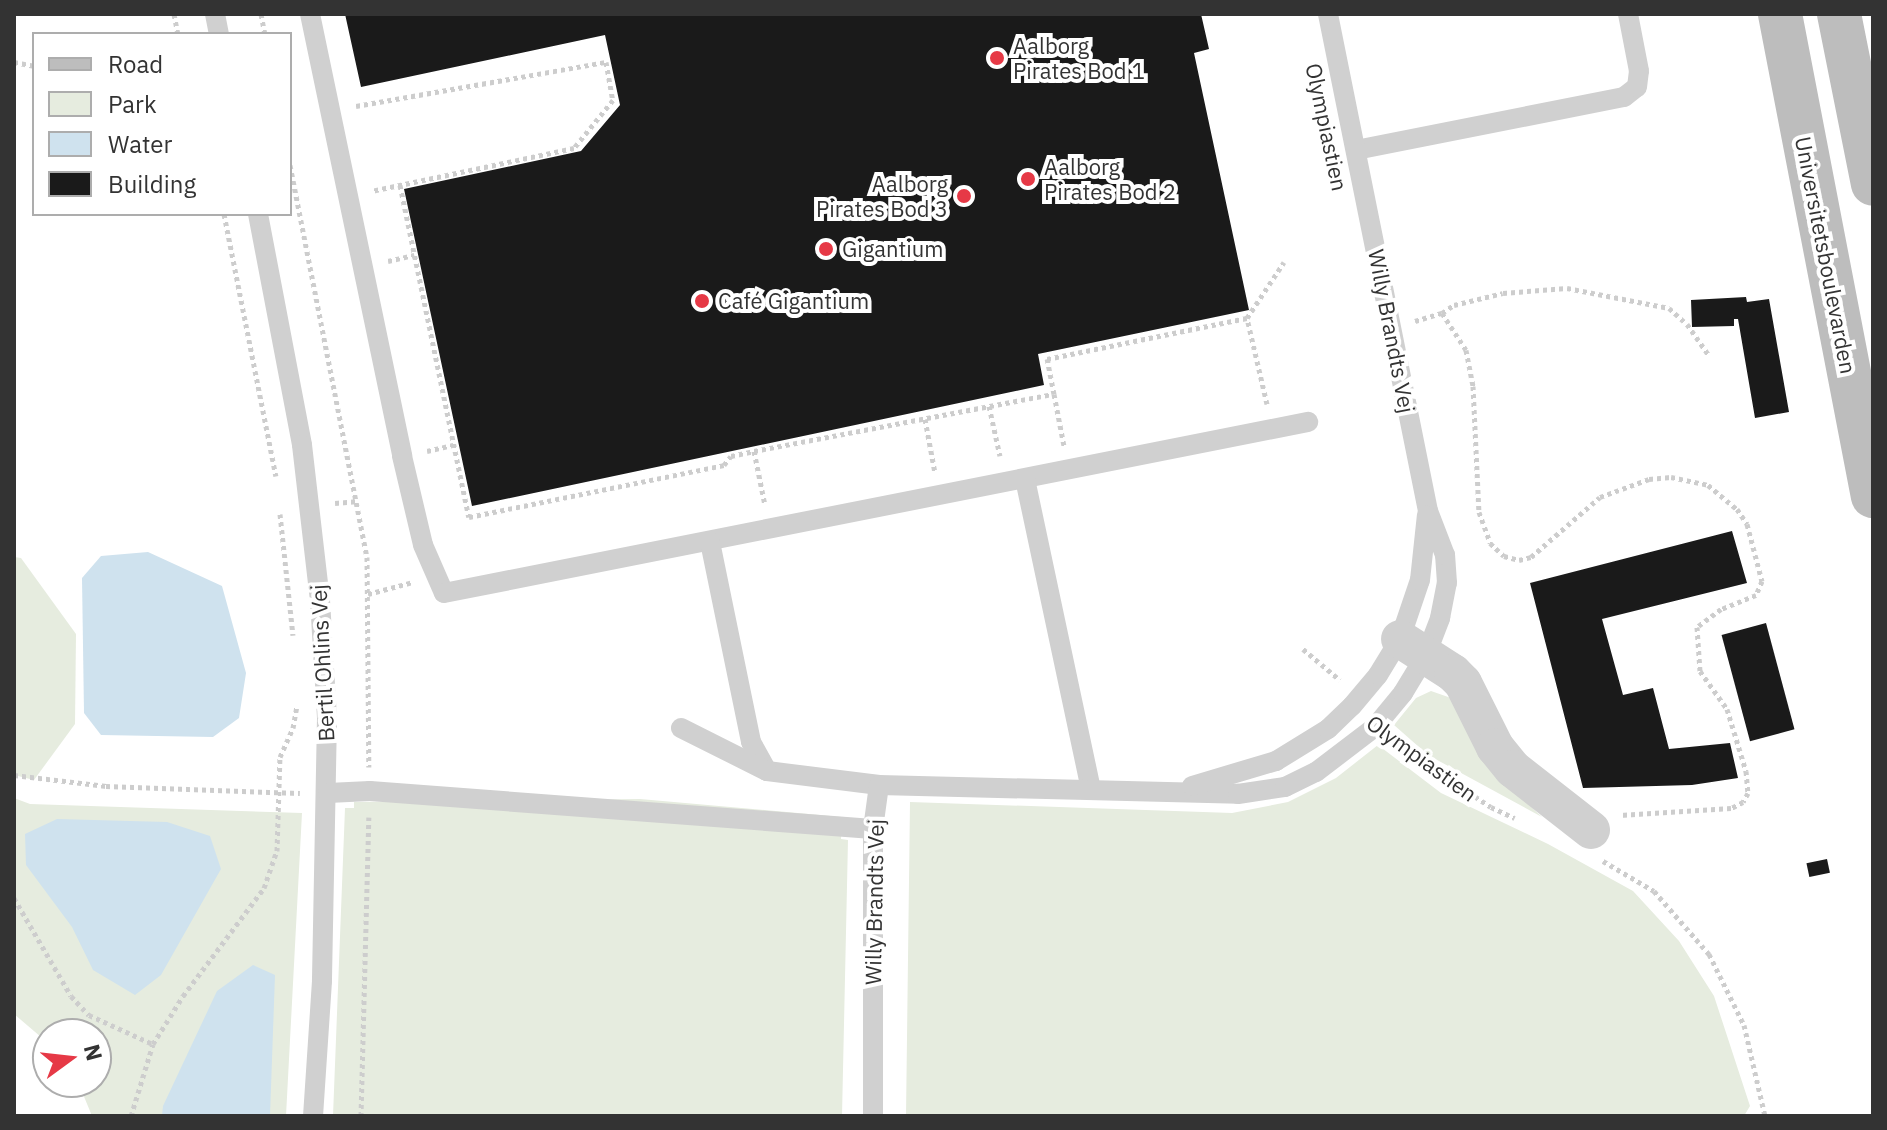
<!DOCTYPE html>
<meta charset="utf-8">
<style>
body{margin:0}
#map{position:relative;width:1887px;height:1130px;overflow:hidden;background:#fff;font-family:"IBM Plex Sans",sans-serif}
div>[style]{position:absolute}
.green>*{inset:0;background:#e6ecdf}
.water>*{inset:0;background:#cfe2ee}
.building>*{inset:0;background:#1a1a1a;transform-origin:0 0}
.path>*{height:5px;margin-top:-2.5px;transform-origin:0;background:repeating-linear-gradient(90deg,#cdcdcd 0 4px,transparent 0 8px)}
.lane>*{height:20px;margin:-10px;padding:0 10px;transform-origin:10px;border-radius:10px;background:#d0d0d0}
.street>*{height:38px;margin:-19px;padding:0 19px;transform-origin:19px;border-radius:19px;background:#d0d0d0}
.secondary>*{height:44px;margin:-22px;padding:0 22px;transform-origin:22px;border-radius:22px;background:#bdbdbd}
.dots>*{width:22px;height:22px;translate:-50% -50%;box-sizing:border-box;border:4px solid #fff;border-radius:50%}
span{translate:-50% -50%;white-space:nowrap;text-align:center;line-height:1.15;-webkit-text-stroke:8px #fff;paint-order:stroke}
.poi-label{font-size:22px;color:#333}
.left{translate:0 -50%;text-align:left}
.right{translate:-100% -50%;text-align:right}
.street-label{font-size:22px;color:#333}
.frame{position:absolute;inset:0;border:16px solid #333;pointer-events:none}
.legend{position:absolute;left:32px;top:32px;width:260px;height:184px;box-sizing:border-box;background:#fff;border:2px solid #adadad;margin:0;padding:10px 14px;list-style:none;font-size:24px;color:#333}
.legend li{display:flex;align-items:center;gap:16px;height:40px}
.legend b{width:40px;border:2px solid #adadad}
.north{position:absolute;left:32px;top:1018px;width:80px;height:80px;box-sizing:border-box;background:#fff;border:2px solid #adadad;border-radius:50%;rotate:75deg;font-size:22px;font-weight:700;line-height:32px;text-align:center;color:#333}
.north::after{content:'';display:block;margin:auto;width:28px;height:36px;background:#e63946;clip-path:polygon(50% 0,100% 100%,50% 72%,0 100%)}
</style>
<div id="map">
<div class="green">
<i style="clip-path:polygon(14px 557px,21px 558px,76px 634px,75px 724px,34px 780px,14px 775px)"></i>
<i style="clip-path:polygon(1431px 691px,1451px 698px,1501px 779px,1542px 817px,1428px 755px,1394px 725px,1416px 698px)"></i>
<i style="clip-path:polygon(1378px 745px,1441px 793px,1548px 844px,1633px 891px,1679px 941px,1714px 996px,1750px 1106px,1744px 1116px,906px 1116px,910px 802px,1232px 813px,1288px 802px,1336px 778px)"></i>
<i style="clip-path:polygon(14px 798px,30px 804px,302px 813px,286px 1116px,92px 1116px,78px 1082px,96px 1082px,96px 1034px,48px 1034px,48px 1043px,14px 1014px)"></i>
<i style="clip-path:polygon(640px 799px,842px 817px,841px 839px,848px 840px,842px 1116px,333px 1116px,345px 808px,354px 808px,354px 802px)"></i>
</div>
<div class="water">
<i style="clip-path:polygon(148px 552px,222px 586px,246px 673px,239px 718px,213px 737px,101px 735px,84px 713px,82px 578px,101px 556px)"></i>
<i style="clip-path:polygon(57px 819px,167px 822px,210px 836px,221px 869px,161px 975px,135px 995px,93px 970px,72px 927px,26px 865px,25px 834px)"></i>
<i style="clip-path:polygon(253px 965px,275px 975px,270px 1116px,162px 1116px,163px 1106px,217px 991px)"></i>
</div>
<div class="building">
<i style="clip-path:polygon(345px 14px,1201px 14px,1209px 49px,1194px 53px,1249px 310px,1038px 354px,1044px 385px,472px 506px,404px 189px,581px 151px,620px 105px,605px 35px,361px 87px)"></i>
<i style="clip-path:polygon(1746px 297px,1747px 302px,1769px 299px,1789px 412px,1755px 418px,1738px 319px,1734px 319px,1734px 326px,1692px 327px,1691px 300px)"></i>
<i style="clip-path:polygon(1732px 531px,1747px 583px,1602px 619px,1623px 695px,1653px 688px,1669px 749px,1730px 743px,1738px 778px,1692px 785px,1583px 788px,1530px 583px)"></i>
<i style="left:1766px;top:623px;width:110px;height:46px;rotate:75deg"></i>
<i style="left:1827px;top:859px;width:14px;height:21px;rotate:78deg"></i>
</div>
<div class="path">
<i style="left:174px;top:14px;width:20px;rotate:79deg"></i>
<i style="left:261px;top:14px;width:20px;rotate:79deg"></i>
<i style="left:14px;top:62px;width:20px;rotate:11deg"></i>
<i style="left:356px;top:106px;width:254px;rotate:-10deg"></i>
<i style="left:606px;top:62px;width:39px;rotate:80deg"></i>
<i style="left:613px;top:100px;width:62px;rotate:129.1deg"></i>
<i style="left:574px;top:148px;width:207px;rotate:168deg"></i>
<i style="left:290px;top:165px;width:399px;rotate:78.9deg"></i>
<i style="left:367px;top:557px;width:210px;rotate:89.5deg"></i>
<i style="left:400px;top:185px;width:339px;rotate:78.3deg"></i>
<i style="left:469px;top:517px;width:260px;rotate:-11.5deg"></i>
<i style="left:724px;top:465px;width:11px;rotate:-52deg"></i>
<i style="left:731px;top:456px;width:24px;rotate:-12deg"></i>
<i style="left:754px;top:451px;width:305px;rotate:-10.8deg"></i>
<i style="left:1054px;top:394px;width:36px;rotate:-101deg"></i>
<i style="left:1047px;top:359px;width:204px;rotate:-11.6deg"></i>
<i style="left:224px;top:214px;width:267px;rotate:78.8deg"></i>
<i style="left:388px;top:261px;width:27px;rotate:-13deg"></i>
<i style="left:1442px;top:313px;width:14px;rotate:-34deg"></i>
<i style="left:1454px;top:305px;width:50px;rotate:-13.8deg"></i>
<i style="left:1503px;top:293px;width:64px;rotate:-4.5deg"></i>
<i style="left:1567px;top:288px;width:104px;rotate:11.1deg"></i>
<i style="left:1669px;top:308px;width:24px;rotate:42deg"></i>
<i style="left:1687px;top:324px;width:39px;rotate:55deg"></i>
<i style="left:1415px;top:321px;width:28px;rotate:-17deg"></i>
<i style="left:1442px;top:313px;width:44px;rotate:57deg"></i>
<i style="left:1466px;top:350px;width:37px;rotate:79deg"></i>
<i style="left:1473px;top:386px;width:126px;rotate:87.3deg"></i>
<i style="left:1479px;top:512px;width:33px;rotate:70deg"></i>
<i style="left:1490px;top:543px;width:19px;rotate:43deg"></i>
<i style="left:1504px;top:556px;width:16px;rotate:15deg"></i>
<i style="left:1519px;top:560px;width:12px;rotate:-14deg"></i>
<i style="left:1531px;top:557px;width:91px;rotate:-41deg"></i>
<i style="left:1600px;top:497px;width:52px;rotate:-20.2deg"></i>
<i style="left:1649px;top:479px;width:22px;rotate:-5deg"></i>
<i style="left:1671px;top:477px;width:38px;rotate:12deg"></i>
<i style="left:1708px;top:485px;width:38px;rotate:40deg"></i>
<i style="left:1737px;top:509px;width:18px;rotate:56deg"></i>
<i style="left:1747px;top:524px;width:59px;rotate:75.3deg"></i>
<i style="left:1762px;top:581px;width:15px;rotate:113deg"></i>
<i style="left:1756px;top:595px;width:38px;rotate:158deg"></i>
<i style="left:1721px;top:609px;width:30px;rotate:143deg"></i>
<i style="left:1697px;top:627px;width:44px;rotate:86.1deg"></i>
<i style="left:1700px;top:671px;width:47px;rotate:54.6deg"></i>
<i style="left:1727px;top:709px;width:65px;rotate:73deg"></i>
<i style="left:1746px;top:771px;width:22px;rotate:85deg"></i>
<i style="left:1748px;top:793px;width:10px;rotate:119deg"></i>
<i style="left:1743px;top:802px;width:13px;rotate:153deg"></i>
<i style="left:1731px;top:808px;width:111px;rotate:176.4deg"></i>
<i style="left:1054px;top:394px;width:53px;rotate:79.1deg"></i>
<i style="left:1267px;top:404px;width:88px;rotate:-103.1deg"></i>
<i style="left:1247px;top:318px;width:67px;rotate:-56.5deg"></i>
<i style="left:989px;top:406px;width:51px;rotate:77.6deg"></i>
<i style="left:925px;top:419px;width:55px;rotate:79.5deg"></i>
<i style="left:427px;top:451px;width:27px;rotate:-13deg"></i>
<i style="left:754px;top:451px;width:55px;rotate:78.5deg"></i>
<i style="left:335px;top:503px;width:21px;rotate:-5deg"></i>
<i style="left:280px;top:514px;width:122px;rotate:83.9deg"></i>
<i style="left:368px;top:594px;width:47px;rotate:-14.9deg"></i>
<i style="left:1303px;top:649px;width:48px;rotate:40deg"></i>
<i style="left:1395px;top:743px;width:115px;rotate:33.7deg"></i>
<i style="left:1491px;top:807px;width:26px;rotate:25deg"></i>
<i style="left:14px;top:775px;width:93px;rotate:6.8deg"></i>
<i style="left:106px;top:786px;width:194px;rotate:2.1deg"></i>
<i style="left:1603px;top:861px;width:59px;rotate:30.5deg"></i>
<i style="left:1654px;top:891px;width:84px;rotate:48.9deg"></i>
<i style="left:1709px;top:954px;width:79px;rotate:63.8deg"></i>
<i style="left:1744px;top:1025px;width:93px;rotate:77deg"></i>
<i style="left:14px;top:898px;width:113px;rotate:59.8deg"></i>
<i style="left:71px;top:996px;width:26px;rotate:47deg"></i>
<i style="left:89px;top:1015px;width:70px;rotate:24.4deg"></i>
<i style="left:131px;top:1116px;width:75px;rotate:-73deg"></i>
<i style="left:153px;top:1044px;width:57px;rotate:-58deg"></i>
<i style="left:183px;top:996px;width:135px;rotate:-53.1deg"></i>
<i style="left:264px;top:888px;width:39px;rotate:-71deg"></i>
<i style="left:277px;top:851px;width:94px;rotate:-88.2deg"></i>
<i style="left:280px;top:757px;width:32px;rotate:-66deg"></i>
<i style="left:293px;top:728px;width:23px;rotate:-80deg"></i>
<i style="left:361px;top:1116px;width:299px;rotate:-88.5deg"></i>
</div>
<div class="lane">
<i style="left:215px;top:14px;width:20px;rotate:79deg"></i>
<i style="left:310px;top:14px;width:451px;rotate:78.2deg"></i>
<i style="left:402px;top:456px;width:91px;rotate:76.7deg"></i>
<i style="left:423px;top:545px;width:52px;rotate:66.4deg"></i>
<i style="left:444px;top:593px;width:881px;rotate:-11.2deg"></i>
<i style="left:1356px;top:150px;width:273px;rotate:-11.2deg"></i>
<i style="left:1624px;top:97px;width:16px;rotate:-38deg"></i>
<i style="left:1637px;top:87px;width:16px;rotate:-83deg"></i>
<i style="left:1639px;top:71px;width:58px;rotate:-100.9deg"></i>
<i style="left:258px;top:214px;width:235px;rotate:79.2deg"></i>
<i style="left:302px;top:445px;width:156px;rotate:83.4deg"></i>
<i style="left:320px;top:600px;width:118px;rotate:86.6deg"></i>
<i style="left:327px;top:718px;width:263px;rotate:91.1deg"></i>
<i style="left:322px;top:981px;width:135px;rotate:93.8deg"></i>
<i style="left:1025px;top:479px;width:318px;rotate:78deg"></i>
<i style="left:710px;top:542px;width:204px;rotate:78.4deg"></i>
<i style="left:751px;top:742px;width:33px;rotate:61deg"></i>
<i style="left:767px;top:771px;width:113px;rotate:7.1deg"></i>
<i style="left:879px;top:785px;width:359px;rotate:1.4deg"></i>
<i style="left:1238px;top:794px;width:48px;rotate:-8.5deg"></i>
<i style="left:1285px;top:787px;width:34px;rotate:-26deg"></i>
<i style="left:1316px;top:772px;width:74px;rotate:-37.3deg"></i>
<i style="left:1375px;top:727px;width:44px;rotate:-50.5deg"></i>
<i style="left:1403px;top:693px;width:44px;rotate:-58.8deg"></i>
<i style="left:1426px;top:655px;width:40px;rotate:-69deg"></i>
<i style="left:1440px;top:618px;width:36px;rotate:-79deg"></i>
<i style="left:1447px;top:583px;width:28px;rotate:-94deg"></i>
<i style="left:1445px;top:555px;width:47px;rotate:-111.1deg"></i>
<i style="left:1428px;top:511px;width:507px;rotate:-101.38deg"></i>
<i style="left:681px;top:728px;width:96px;rotate:26.6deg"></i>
<i style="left:1192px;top:786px;width:88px;rotate:-16.6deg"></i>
<i style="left:1276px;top:761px;width:61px;rotate:-31.6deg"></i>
<i style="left:1328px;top:729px;width:33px;rotate:-44deg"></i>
<i style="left:1352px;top:706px;width:40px;rotate:-50deg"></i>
<i style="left:1378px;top:675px;width:42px;rotate:-58.6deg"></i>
<i style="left:1400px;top:639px;width:62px;rotate:-71.3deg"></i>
<i style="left:1420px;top:580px;width:65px;rotate:-83.9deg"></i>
<i style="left:328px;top:793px;width:42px;rotate:-2.7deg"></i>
<i style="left:370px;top:791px;width:504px;rotate:4.32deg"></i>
<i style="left:873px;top:1116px;width:287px;rotate:-90deg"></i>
<i style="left:873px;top:829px;width:44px;rotate:-82.2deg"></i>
</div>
<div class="street">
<i style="left:1400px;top:639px;width:63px;rotate:32.7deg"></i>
<i style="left:1453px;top:673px;width:14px;rotate:45deg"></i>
<i style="left:1463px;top:683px;width:72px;rotate:63.4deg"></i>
<i style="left:1495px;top:747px;width:28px;rotate:51deg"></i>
<i style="left:1513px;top:769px;width:99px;rotate:38deg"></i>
</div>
<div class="secondary">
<i style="left:1780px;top:14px;width:491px;rotate:79.1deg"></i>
<i style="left:1839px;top:14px;width:173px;rotate:78.7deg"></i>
</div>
<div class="dots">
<i style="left:997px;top:58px;background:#e63946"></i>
<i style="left:1028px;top:179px;background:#e63946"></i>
<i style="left:964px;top:196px;background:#e63946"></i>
<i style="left:826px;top:249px;background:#e63946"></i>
<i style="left:702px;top:301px;background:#e63946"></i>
</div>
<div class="poi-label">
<span class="left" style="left:1013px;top:58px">Aalborg<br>Pirates Bod 1</span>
<span class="left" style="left:1044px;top:179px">Aalborg<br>Pirates Bod 2</span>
<span class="right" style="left:948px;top:196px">Aalborg<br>Pirates Bod 3</span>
<span class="left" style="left:842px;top:249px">Gigantium</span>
<span class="left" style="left:718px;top:301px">Café Gigantium</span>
</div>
<div class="street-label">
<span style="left:1327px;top:127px;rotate:78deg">Olympiastien</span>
<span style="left:1826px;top:255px;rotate:79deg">Universitetsboulevarden</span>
<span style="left:1392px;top:331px;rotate:79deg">Willy Brandts Vej</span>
<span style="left:322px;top:663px;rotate:-93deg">Bertil Ohlins Vej</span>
<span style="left:1422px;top:758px;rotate:36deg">Olympiastien</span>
<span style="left:874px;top:902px;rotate:-89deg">Willy Brandts Vej</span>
</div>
<div class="frame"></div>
<ul class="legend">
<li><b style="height:10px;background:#bdbdbd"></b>Road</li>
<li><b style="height:22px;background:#e6ecdf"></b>Park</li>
<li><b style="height:22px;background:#cfe2ee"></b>Water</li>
<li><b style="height:22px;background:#1a1a1a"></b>Building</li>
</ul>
<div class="north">N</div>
</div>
